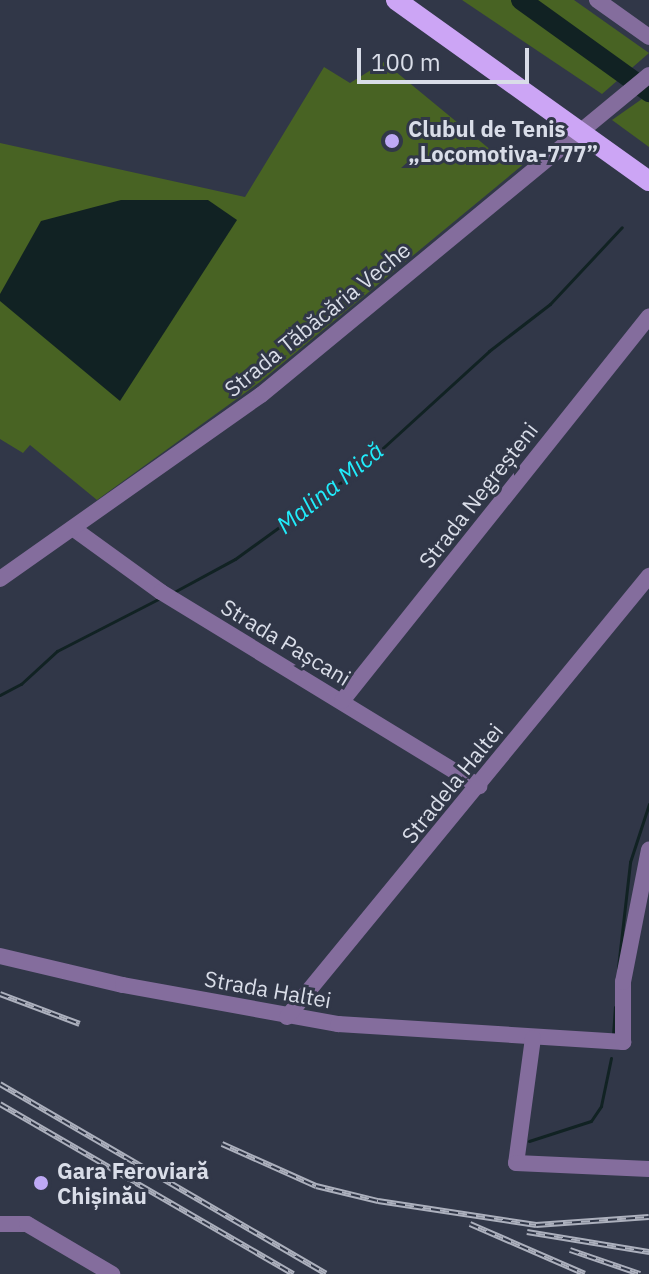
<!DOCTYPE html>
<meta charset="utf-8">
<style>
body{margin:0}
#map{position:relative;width:649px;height:1274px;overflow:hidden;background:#313748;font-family:"IBM Plex Sans",sans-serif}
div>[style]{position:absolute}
.green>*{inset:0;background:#486323}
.water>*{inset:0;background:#112223}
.stream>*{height:3px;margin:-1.5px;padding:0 1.5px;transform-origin:1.5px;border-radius:1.5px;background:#112223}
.river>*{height:20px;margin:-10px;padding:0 10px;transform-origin:10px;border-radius:10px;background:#112223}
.minor>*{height:16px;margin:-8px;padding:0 8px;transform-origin:8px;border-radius:8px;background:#846d9d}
.major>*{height:20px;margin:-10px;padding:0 10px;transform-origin:10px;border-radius:10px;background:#cca5f5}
.rail>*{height:6px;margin-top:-3px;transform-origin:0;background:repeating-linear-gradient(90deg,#313748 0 9px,#acb0bd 0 18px);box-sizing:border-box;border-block:2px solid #acb0bd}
.dots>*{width:22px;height:22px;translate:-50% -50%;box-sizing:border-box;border:4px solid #313748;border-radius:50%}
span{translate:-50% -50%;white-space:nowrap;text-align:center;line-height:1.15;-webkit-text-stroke:6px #313748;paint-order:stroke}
.poi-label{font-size:22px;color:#d9dde8;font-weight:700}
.left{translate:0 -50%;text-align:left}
.street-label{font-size:22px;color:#d9dde8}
.water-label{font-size:24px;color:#21ecfb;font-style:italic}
.scale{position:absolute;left:357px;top:48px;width:172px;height:36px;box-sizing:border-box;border:4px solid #d9dde8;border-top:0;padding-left:10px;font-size:24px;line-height:28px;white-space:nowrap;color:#d9dde8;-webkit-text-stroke:6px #313748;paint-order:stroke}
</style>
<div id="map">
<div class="green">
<i style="clip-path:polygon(462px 0,574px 0,649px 53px,602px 94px)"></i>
<i style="clip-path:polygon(384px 62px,492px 151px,525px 163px,260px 382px,97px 500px,30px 445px,23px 453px,0 439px,0 143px,245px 197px,324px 67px,350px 83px)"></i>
<i style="clip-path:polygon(649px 94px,649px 147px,612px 120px)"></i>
</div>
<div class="water">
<i style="clip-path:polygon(121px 200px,208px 200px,237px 220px,120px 401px,0 301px,0 294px,41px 221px)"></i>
</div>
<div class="stream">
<i style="left:174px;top:592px;width:69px;rotate:-28.4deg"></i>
<i style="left:235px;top:559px;width:157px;rotate:-35.9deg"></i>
<i style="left:362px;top:467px;width:172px;rotate:-42.4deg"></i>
<i style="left:489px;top:351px;width:77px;rotate:-37.6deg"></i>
<i style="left:550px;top:304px;width:105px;rotate:-46.9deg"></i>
<i style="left:0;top:695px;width:24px;rotate:-28deg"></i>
<i style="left:21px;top:684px;width:49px;rotate:-42.5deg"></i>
<i style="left:57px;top:651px;width:116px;rotate:-27.2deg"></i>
<i style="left:618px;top:968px;width:107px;rotate:-83.5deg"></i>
<i style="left:630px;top:862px;width:61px;rotate:-71.9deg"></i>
<i style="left:613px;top:1035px;width:28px;rotate:-86deg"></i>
<i style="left:529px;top:1141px;width:65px;rotate:-17.9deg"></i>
<i style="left:591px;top:1121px;width:18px;rotate:-56deg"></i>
<i style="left:601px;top:1106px;width:49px;rotate:-78.2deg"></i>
</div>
<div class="river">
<i style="left:521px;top:0;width:158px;rotate:35.7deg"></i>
</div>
<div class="minor">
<i style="left:597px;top:0;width:64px;rotate:35.4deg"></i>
<i style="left:74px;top:529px;width:107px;rotate:35.9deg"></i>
<i style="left:161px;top:592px;width:373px;rotate:31.4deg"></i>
<i style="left:0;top:579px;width:319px;rotate:-35.2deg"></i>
<i style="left:261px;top:395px;width:503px;rotate:-39.51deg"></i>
<i style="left:342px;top:701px;width:492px;rotate:-51.4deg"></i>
<i style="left:0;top:956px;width:126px;rotate:13.3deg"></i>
<i style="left:123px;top:985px;width:219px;rotate:10.3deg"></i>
<i style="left:338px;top:1024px;width:286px;rotate:3.6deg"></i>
<i style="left:623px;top:1042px;width:60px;rotate:-90deg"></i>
<i style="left:623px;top:982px;width:135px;rotate:-78.9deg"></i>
<i style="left:287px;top:1017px;width:571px;rotate:-50.62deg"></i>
<i style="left:533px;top:1038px;width:126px;rotate:97.7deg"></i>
<i style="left:516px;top:1163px;width:133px;rotate:2.6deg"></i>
<i style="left:0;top:1224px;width:27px"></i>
<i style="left:27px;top:1224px;width:99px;rotate:30.5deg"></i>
</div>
<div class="major">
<i style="left:396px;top:0;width:311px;rotate:35.6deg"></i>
</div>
<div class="rail">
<i style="left:0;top:994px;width:85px;rotate:20.6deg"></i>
<i style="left:0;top:1084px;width:377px;rotate:30.2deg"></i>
<i style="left:0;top:1104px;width:339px;rotate:30.1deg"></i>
<i style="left:222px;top:1144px;width:103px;rotate:24.1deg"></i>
<i style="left:316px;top:1186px;width:64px;rotate:13.6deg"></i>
<i style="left:378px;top:1201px;width:160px;rotate:8.6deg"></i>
<i style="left:536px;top:1225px;width:113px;rotate:-4deg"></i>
<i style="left:470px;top:1224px;width:125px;rotate:23.5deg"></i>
<i style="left:527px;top:1232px;width:124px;rotate:9.3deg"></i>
<i style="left:570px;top:1250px;width:74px;rotate:18.9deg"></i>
</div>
<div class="dots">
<i style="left:392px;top:141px;background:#bea9f5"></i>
<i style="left:41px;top:1183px;background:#bea9f5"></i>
</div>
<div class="poi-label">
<span class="left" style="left:408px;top:141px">Clubul de Tenis<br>„Locomotiva-777”</span>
<span class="left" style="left:57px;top:1183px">Gara Feroviară<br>Chișinău</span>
</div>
<div class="street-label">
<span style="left:317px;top:319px;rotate:-39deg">Strada Tăbăcăria Veche</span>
<span style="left:478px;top:495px;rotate:-52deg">Strada Negreșteni</span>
<span style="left:286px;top:642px;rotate:31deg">Strada Pașcani</span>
<span style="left:452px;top:783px;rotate:-51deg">Stradela Haltei</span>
<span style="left:268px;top:989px;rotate:10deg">Strada Haltei</span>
</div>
<div class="water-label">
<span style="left:330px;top:488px;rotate:-39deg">Malina Mică</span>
</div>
<div class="scale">100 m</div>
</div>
